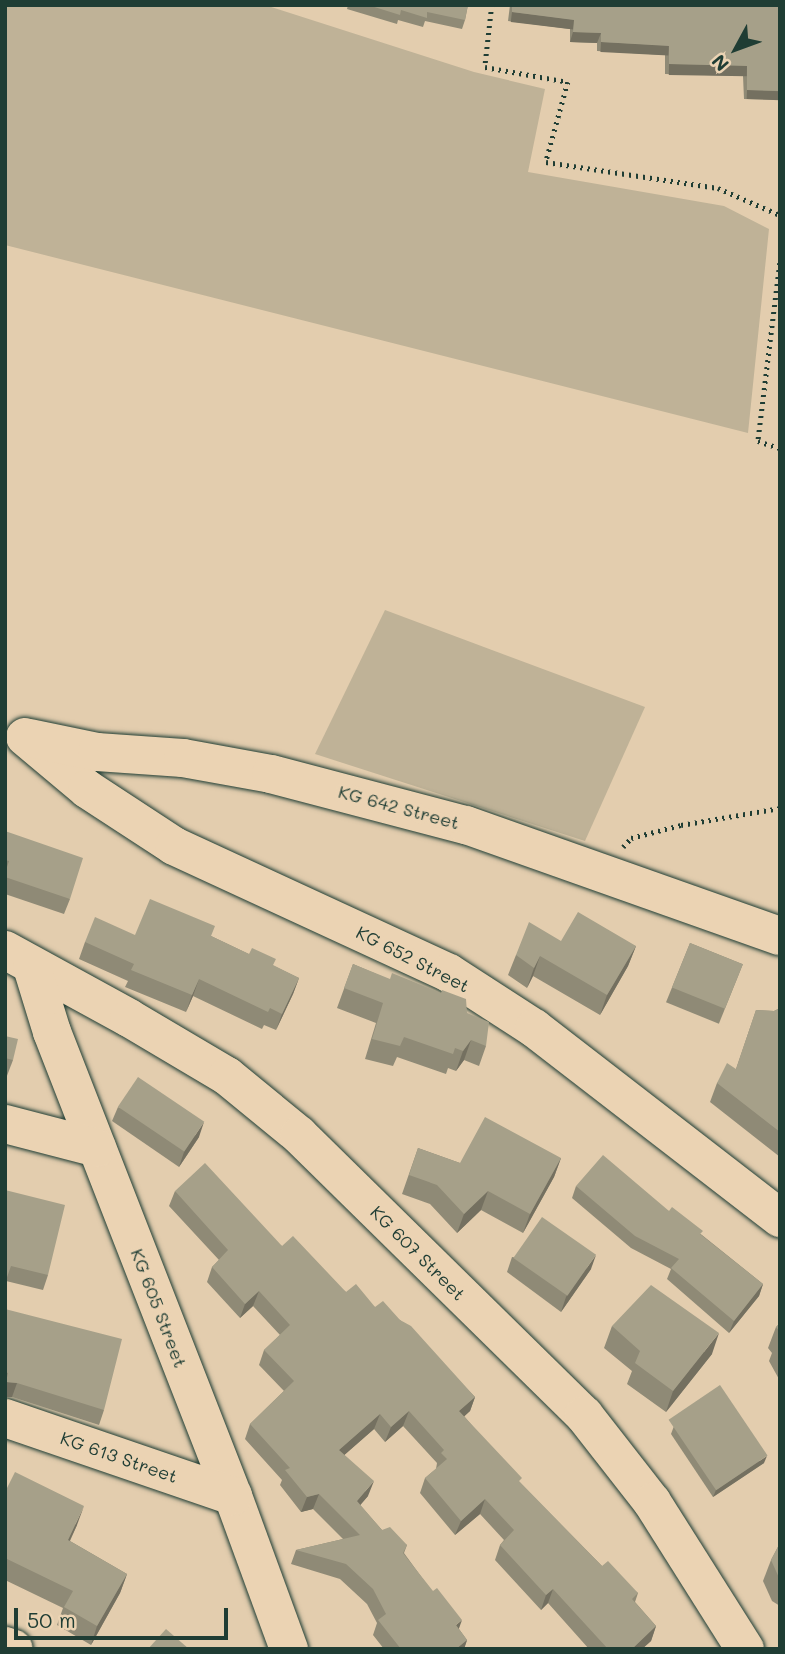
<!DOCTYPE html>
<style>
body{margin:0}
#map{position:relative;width:785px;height:1654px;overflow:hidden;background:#e3cdae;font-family:Mali,sans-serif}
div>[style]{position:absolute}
.green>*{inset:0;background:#bfb297}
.path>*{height:4.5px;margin-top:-2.25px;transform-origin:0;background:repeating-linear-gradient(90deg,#1f3d34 0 2px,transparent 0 7px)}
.roads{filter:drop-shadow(0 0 2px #1f3d34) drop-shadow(0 0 2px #1f3d34)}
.minor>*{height:38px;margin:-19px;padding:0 19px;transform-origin:19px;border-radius:19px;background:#ebd3b3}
.wall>*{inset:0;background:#8f8a76;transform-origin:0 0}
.shaded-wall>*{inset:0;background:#747060;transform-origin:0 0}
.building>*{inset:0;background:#a6a089;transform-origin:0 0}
span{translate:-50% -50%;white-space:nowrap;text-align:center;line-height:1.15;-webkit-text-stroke:7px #ebd3b3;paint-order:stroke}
.street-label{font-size:18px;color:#1f3d34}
.frame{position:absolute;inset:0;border:7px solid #1f3d34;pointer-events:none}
.north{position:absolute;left:701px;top:14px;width:70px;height:70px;-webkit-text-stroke:5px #ebd3b3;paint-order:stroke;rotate:229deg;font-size:19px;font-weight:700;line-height:28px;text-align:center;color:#1f3d34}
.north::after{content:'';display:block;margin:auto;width:24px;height:32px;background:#1f3d34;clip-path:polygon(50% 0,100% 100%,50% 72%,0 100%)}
.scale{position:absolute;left:14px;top:1608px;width:214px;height:32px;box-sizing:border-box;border:4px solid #1f3d34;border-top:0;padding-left:9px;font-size:21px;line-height:24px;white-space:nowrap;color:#1f3d34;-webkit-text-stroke:5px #ebd3b3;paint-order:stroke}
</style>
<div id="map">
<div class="green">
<i style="clip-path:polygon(5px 5px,265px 5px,474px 72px,545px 89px,528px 172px,724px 206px,769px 229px,748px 433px,5px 245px)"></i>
<i style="clip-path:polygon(385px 610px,645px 707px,585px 841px,315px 754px)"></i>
</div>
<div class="path">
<i style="left:492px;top:5px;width:62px;rotate:96.4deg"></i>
<i style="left:485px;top:67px;width:84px;rotate:10.2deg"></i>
<i style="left:568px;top:82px;width:83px;rotate:105.4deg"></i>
<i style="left:546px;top:162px;width:174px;rotate:8.6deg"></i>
<i style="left:718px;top:188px;width:68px;rotate:23.5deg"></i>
<i style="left:780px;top:263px;width:179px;rotate:97deg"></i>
<i style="left:758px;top:441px;width:23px;rotate:18deg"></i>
<i style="left:623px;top:847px;width:12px;rotate:-48deg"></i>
<i style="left:631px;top:838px;width:52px;rotate:-14.6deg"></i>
<i style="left:681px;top:825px;width:100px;rotate:-9.7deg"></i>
</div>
<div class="roads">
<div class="minor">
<i style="left:25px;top:737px;width:81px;rotate:40deg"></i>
<i style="left:87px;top:789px;width:104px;rotate:33.2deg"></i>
<i style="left:174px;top:846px;width:303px;rotate:24.8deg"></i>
<i style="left:449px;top:973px;width:101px;rotate:32.9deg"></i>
<i style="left:534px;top:1028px;width:311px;rotate:37.7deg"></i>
<i style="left:30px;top:738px;width:68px;rotate:11.8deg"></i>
<i style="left:97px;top:752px;width:86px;rotate:4deg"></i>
<i style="left:183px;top:758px;width:89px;rotate:10.3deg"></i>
<i style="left:271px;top:774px;width:202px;rotate:14.7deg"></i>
<i style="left:466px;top:825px;width:333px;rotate:19.5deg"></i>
<i style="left:5px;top:950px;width:141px;rotate:28.7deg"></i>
<i style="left:129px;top:1018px;width:114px;rotate:30.6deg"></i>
<i style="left:227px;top:1076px;width:93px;rotate:39.3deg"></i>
<i style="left:299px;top:1135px;width:400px;rotate:44.5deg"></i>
<i style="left:584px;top:1415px;width:110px;rotate:52deg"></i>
<i style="left:652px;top:1502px;width:174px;rotate:57.7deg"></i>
<i style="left:32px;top:967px;width:68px;rotate:72.9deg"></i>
<i style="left:52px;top:1032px;width:498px;rotate:68.7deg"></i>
<i style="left:233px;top:1496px;width:163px;rotate:69.9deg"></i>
<i style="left:5px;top:1124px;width:95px;rotate:14.6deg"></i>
<i style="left:5px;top:1418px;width:241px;rotate:18.9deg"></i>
<i style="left:5px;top:1646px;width:9px;rotate:18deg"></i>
</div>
</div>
<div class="wall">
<i style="clip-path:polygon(348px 5px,468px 5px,465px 20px,462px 29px,425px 21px,423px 27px,398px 20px,397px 24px,347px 9px)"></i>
<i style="clip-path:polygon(510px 5px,780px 5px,780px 100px,744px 99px,743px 76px,665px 74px,665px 55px,597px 51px,597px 43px,570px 42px,570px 29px,508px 21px)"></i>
<i style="clip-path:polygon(5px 831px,70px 899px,64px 914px,5px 894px)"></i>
<i style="clip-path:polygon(135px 935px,211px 936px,299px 978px,293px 994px,276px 1030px,264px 1025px,262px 1029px,193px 996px,186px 1012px,125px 987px,128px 981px,79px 959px,85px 942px)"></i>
<i style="clip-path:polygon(561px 941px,636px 946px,628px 966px,600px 1015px,533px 976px,527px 988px,508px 975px,516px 955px)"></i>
<i style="left:690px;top:943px;width:57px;height:64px;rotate:22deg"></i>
<i style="clip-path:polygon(353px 964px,467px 1013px,486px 1046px,479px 1066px,464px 1060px,456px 1071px,448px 1068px,446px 1074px,397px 1057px,393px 1066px,365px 1059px,376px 1023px,337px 1008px)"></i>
<i style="clip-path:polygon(780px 1008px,780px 1157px,710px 1102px,717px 1083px,736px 1069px,756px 1010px,774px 1011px)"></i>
<i style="clip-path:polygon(5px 1036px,13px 1060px,5px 1081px)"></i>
<i style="clip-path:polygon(118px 1107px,199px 1137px,179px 1167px,112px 1121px)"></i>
<i style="clip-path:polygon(418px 1148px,460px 1163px,561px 1158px,554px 1177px,523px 1233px,481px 1210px,457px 1233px,430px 1204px,402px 1194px)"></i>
<i style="clip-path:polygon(576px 1186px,669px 1211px,702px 1235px,763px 1284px,759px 1296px,729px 1333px,667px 1279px,671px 1269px,631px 1248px,572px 1198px)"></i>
<i style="clip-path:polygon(5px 1190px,48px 1275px,43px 1290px,6px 1281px)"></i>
<i style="clip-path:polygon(175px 1191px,282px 1246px,346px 1292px,400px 1320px,475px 1397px,470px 1411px,464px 1416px,520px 1483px,602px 1566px,638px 1593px,635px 1602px,656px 1626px,651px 1641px,642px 1649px,589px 1649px,548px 1603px,541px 1610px,495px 1560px,500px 1545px,504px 1540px,480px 1514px,455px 1535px,420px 1493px,425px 1478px,436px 1469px,437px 1463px,403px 1426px,385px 1442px,374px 1429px,344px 1455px,368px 1496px,360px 1505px,382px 1530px,407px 1545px,404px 1553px,467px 1640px,464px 1649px,384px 1649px,373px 1635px,377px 1623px,367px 1604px,340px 1579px,291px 1564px,296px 1550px,343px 1539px,313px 1509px,301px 1512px,280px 1485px,282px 1480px,245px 1439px,250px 1424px,284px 1391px,259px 1365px,264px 1350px,280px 1335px,253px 1306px,240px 1318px,207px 1282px,212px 1267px,219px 1260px,169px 1206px)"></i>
<i style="clip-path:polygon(512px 1257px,591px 1269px,561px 1312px,507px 1272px)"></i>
<i style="clip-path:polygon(5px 1309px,104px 1410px,99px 1425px,12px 1397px,5px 1397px)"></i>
<i style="clip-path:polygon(780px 1323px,780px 1381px,769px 1361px,772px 1353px,768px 1348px,776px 1327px)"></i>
<i style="clip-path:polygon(612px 1326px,712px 1354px,666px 1412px,627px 1384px,632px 1371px,604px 1348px)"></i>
<i style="clip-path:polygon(674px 1426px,764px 1463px,713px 1497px,671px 1434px)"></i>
<i style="clip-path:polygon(5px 1492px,77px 1525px,70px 1541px,127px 1574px,120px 1593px,91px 1645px,57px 1625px,63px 1608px,5px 1580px)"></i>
<i style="clip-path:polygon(780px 1543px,780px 1606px,772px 1601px,763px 1581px,771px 1560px)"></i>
</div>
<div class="shaded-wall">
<i style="left:512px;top:12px;width:63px;height:10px;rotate:7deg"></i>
<i style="clip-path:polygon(573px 32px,601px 33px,597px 43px,570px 42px)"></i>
<i style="left:601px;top:42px;width:68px;height:10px;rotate:3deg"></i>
<i style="left:669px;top:64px;width:78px;height:11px;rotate:1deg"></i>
<i style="left:747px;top:90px;width:33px;height:9px;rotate:2deg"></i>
<i style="clip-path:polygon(636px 946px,628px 966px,600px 1015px,607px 995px)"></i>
<i style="clip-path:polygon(540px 956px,533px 976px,527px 988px,534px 968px)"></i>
<i style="clip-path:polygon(299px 978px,293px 994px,276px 1030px,282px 1014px)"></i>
<i style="clip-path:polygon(199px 979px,193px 996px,186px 1012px,192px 995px)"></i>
<i style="clip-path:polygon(471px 1040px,464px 1060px,456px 1071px,463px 1051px)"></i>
<i style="clip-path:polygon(204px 1122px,199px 1137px,179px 1167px,184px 1152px)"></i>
<i style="clip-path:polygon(561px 1158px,554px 1177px,523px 1233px,530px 1214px)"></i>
<i style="clip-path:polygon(488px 1191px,481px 1210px,457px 1233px,464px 1214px)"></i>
<i style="clip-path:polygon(596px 1255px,591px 1269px,561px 1312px,566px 1297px)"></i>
<i style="clip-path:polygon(763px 1284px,759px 1296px,729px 1333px,734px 1321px)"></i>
<i style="clip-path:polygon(259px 1291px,253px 1306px,240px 1318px,245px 1304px)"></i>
<i style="clip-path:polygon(719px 1333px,712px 1354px,666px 1412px,673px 1391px)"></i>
<i style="clip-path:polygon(6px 1382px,17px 1383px,12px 1397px,5px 1397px)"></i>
<i style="clip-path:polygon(475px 1397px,470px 1411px,454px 1426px,459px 1411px)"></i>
<i style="clip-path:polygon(409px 1411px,403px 1426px,385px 1442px,391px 1427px)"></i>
<i style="clip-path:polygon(380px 1414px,374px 1429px,333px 1465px,339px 1450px)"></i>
<i style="clip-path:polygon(767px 1456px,764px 1463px,713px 1497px,716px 1490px)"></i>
<i style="clip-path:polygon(374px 1481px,368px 1496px,351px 1516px,357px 1501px)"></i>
<i style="clip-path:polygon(319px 1494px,313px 1509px,301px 1512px,307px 1497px)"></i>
<i style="clip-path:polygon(485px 1499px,480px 1514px,455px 1535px,461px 1521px)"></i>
<i style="clip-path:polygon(84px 1506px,77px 1525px,61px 1559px,68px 1540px)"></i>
<i style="clip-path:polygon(127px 1574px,120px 1593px,91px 1645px,97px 1626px)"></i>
<i style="clip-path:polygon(553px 1589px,548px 1603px,541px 1610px,546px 1595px)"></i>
<i style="clip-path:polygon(462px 1620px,457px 1634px,456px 1625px)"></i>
<i style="clip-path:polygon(656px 1626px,651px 1641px,642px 1649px,632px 1649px)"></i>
<i style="clip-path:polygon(467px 1640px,464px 1649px,456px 1649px)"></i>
</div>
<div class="building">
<i style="clip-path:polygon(368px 5px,468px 5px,465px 20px,427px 12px,427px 18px,401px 10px,400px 15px)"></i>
<i style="clip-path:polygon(512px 5px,780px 5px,780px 91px,747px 90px,747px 66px,669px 64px,669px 46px,601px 42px,601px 33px,573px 32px,574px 20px,512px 12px)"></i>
<i style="clip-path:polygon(5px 831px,83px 858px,70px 899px,5px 877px,5px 873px,9px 861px,5px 860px)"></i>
<i style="clip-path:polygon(150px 899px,215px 926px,211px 936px,249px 954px,252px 948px,276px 959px,273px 965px,299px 978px,282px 1014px,270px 1008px,268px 1012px,199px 979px,192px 995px,131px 970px,134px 964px,85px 942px,95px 917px,135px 935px)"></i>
<i style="clip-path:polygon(578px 912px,636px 946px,607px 995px,540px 956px,534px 968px,516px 955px,529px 922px,561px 941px)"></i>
<i style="left:690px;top:943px;width:57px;height:48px;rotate:22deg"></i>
<i style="clip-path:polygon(353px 964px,390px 979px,392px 973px,441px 993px,442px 990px,466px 999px,467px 1013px,489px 1022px,486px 1046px,471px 1040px,463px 1051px,455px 1048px,453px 1054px,404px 1037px,400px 1046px,372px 1039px,383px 1003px,344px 988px)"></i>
<i style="clip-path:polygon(780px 1008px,780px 1132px,717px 1083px,727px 1063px,736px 1069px,756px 1010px,774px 1011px)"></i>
<i style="clip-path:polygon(5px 1036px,18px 1039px,13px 1060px,5px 1058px)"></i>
<i style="left:138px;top:1077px;width:80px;height:36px;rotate:34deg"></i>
<i style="clip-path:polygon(485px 1117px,561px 1158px,530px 1214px,488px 1191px,464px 1214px,437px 1185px,409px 1175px,418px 1148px,460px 1163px)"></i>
<i style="clip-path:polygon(603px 1155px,669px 1211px,672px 1207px,703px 1231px,700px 1234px,763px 1284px,734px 1321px,671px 1268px,679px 1259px,635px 1236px,576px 1186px)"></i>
<i style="clip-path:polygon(205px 1163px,282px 1246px,293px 1236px,346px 1292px,356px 1284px,375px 1307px,383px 1301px,400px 1320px,411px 1326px,475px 1397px,459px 1411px,522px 1478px,519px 1481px,602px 1566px,608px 1561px,638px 1593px,632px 1599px,656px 1626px,632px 1649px,608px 1649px,553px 1589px,546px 1595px,500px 1545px,514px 1530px,485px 1499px,461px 1521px,425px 1478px,447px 1459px,441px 1453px,444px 1450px,409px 1411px,391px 1427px,380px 1414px,339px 1450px,374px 1481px,357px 1501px,382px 1530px,390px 1527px,407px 1545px,403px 1553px,433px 1591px,437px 1588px,462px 1620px,456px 1625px,467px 1640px,456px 1649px,401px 1649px,378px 1620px,386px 1614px,373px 1589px,346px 1564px,296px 1550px,360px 1535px,319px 1494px,307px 1497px,285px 1470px,290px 1468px,250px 1424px,294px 1381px,264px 1350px,290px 1325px,259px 1291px,245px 1304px,212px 1267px,228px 1250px,175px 1191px)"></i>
<i style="clip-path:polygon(5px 1190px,65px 1205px,48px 1275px,11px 1266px,5px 1283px)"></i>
<i style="left:542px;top:1217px;width:66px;height:50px;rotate:35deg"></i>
<i style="clip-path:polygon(651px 1285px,719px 1333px,673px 1391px,635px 1363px,640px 1351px,612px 1326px)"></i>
<i style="clip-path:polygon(5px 1309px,122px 1339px,104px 1410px,17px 1383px,6px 1382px,8px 1373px,5px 1372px)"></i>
<i style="clip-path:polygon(780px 1323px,780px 1332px,776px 1327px)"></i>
<i style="left:720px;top:1385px;width:85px;height:62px;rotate:56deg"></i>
<i style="clip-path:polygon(15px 1472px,84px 1506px,68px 1540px,127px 1574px,97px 1626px,64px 1607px,73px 1591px,5px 1558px,5px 1492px)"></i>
<i style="clip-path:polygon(780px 1543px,780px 1580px,771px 1560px)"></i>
<i style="clip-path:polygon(166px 1629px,189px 1649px,148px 1649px)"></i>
</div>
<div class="street-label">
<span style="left:399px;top:807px;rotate:15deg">KG 642 Street</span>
<span style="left:413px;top:959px;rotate:27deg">KG 652 Street</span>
<span style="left:418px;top:1253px;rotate:45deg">KG 607 Street</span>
<span style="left:159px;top:1308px;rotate:69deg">KG 605 Street</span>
<span style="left:119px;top:1457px;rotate:19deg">KG 613 Street</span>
</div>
<div class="frame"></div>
<div class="north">N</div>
<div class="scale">50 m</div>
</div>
